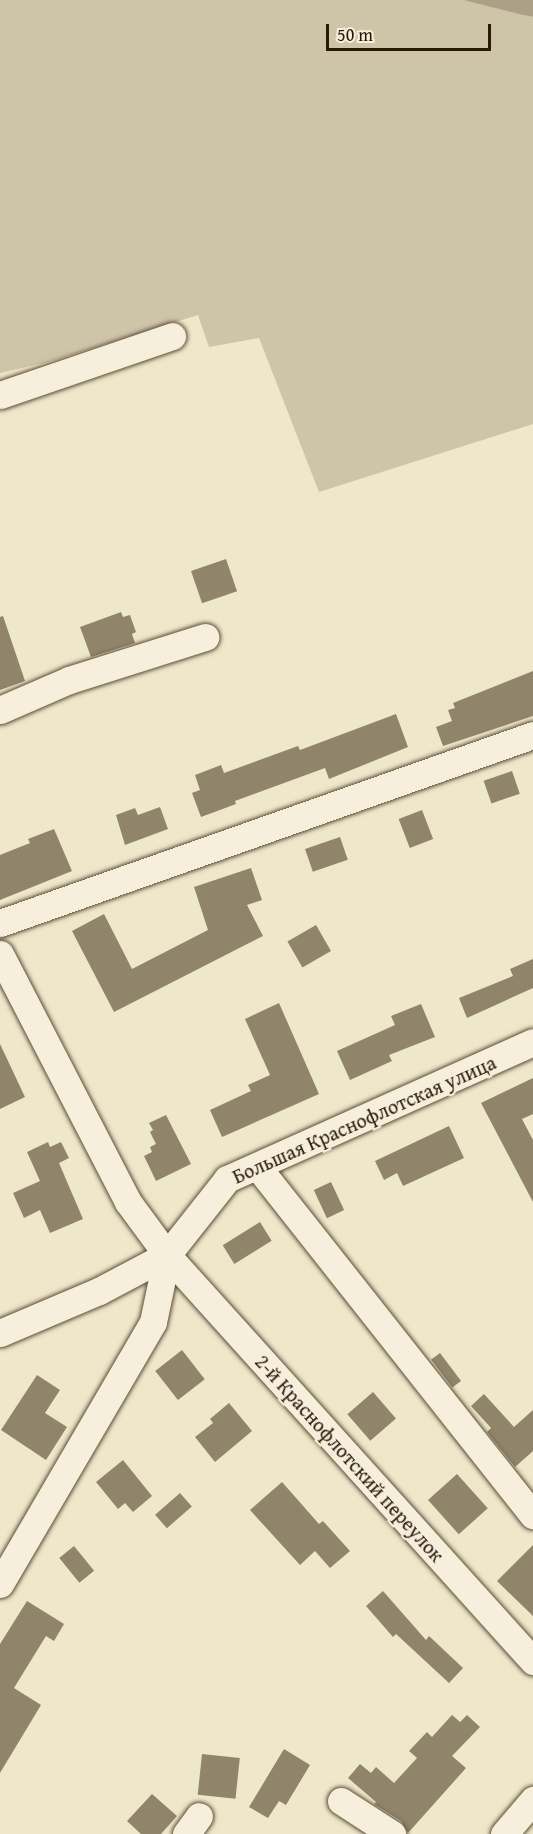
<!DOCTYPE html>
<meta charset="utf-8">
<style>
body{margin:0}
#map{position:relative;width:533px;height:1834px;overflow:hidden;background:#efe7c9;font-family:"Gentium Book Plus",serif}
div>[style]{position:absolute}
.green>*{inset:0;background:#cec4a8}
.water>*{inset:0;background:#aca186}
.building>*{inset:0;background:#90856b;transform-origin:0 0}
.roads{filter:drop-shadow(0 0 2px #5b4d36) drop-shadow(0 0 2px #5b4d36)}
.minor>*{height:27px;margin:-13.5px;padding:0 13.5px;transform-origin:13.5px;border-radius:13.5px;background:#f5efdc}
span{translate:-50% -50%;white-space:nowrap;text-align:center;line-height:1.15;-webkit-text-stroke:4.5px #f5efdc;paint-order:stroke}
.street-label{font-size:20px;color:#2a1a05}
.scale{position:absolute;left:326px;top:24px;width:165px;height:27px;box-sizing:border-box;border:3px solid #2a1a05;border-top:0;padding-left:8px;font-size:18px;line-height:21px;white-space:nowrap;color:#2a1a05;-webkit-text-stroke:4px #f5efdc;paint-order:stroke}
</style>
<div id="map">
<div class="green">
<i style="clip-path:polygon(0 0,463px 0,533px 17px,533px 424px,319px 492px,259px 338px,209px 347px,198px 315px,48px 362px,0 373px)"></i>
</div>
<div class="water">
<i style="clip-path:polygon(463px 0,533px 0,533px 17px,519px 14px)"></i>
</div>
<div class="building">
<i style="left:226px;top:559px;width:34px;height:37px;rotate:71deg"></i>
<i style="clip-path:polygon(121px 612px,123px 617px,130px 615px,136px 632px,132px 634px,135px 643px,91px 657px,80px 627px)"></i>
<i style="clip-path:polygon(3px 616px,25px 681px,0 690px,0 617px)"></i>
<i style="clip-path:polygon(533px 671px,533px 716px,443px 746px,436px 727px,452px 721px,448px 710px,455px 708px,453px 703px)"></i>
<i style="clip-path:polygon(396px 714px,408px 747px,329px 779px,325px 768px,235px 801px,236px 804px,201px 817px,192px 793px,200px 790px,195px 775px,221px 765px,224px 773px,298px 746px,300px 750px)"></i>
<i style="left:512px;top:771px;width:24px;height:30px;rotate:71deg"></i>
<i style="clip-path:polygon(160px 807px,168px 829px,125px 845px,116px 815px,135px 808px,138px 815px)"></i>
<i style="left:422px;top:810px;width:31px;height:25px;rotate:69deg"></i>
<i style="clip-path:polygon(54px 829px,72px 871px,0 900px,0 855px,30px 843px,28px 839px)"></i>
<i style="left:340px;top:837px;width:24px;height:37px;rotate:71deg"></i>
<i style="clip-path:polygon(251px 868px,262px 900px,247px 905px,263px 936px,114px 1012px,72px 931px,104px 914px,132px 969px,208px 930px,194px 887px)"></i>
<i style="left:316px;top:925px;width:30px;height:33px;rotate:60deg"></i>
<i style="clip-path:polygon(533px 959px,533px 988px,467px 1018px,459px 998px,513px 976px,510px 969px)"></i>
<i style="clip-path:polygon(279px 1003px,319px 1094px,222px 1137px,210px 1110px,251px 1091px,248px 1085px,270px 1075px,245px 1019px)"></i>
<i style="clip-path:polygon(421px 1004px,435px 1037px,389px 1055px,392px 1061px,350px 1080px,337px 1051px,395px 1025px,391px 1016px)"></i>
<i style="clip-path:polygon(0 1044px,25px 1097px,0 1109px)"></i>
<i style="clip-path:polygon(533px 1078px,533px 1114px,522px 1119px,533px 1140px,533px 1202px,481px 1103px)"></i>
<i style="clip-path:polygon(166px 1115px,191px 1164px,156px 1181px,144px 1156px,152px 1152px,150px 1147px,156px 1144px,150px 1132px,153px 1130px,149px 1123px)"></i>
<i style="clip-path:polygon(449px 1126px,464px 1158px,403px 1186px,397px 1173px,384px 1180px,375px 1161px)"></i>
<i style="clip-path:polygon(48px 1142px,50px 1147px,61px 1142px,69px 1158px,59px 1163px,83px 1219px,50px 1233px,40px 1210px,24px 1218px,13px 1193px,40px 1181px,27px 1152px)"></i>
<i style="left:331px;top:1182px;width:31px;height:19px;rotate:65deg"></i>
<i style="left:260px;top:1222px;width:22px;height:44px;rotate:58deg"></i>
<i style="left:182px;top:1350px;width:37px;height:34px;rotate:52deg"></i>
<i style="left:440px;top:1353px;width:35px;height:11px;rotate:53deg"></i>
<i style="clip-path:polygon(37px 1375px,60px 1390px,45px 1413px,67px 1427px,46px 1460px,1px 1430px)"></i>
<i style="left:373px;top:1392px;width:35px;height:34px;rotate:49deg"></i>
<i style="clip-path:polygon(484px 1394px,514px 1427px,533px 1410px,533px 1451px,515px 1467px,487px 1432px,491px 1428px,471px 1406px)"></i>
<i style="clip-path:polygon(229px 1403px,252px 1431px,215px 1462px,195px 1437px,213px 1423px,210px 1419px)"></i>
<i style="clip-path:polygon(123px 1460px,152px 1496px,133px 1512px,125px 1503px,118px 1509px,96px 1482px)"></i>
<i style="left:457px;top:1474px;width:46px;height:39px;rotate:48deg"></i>
<i style="clip-path:polygon(282px 1482px,319px 1524px,323px 1521px,350px 1551px,330px 1568px,315px 1551px,300px 1565px,250px 1510px)"></i>
<i style="left:180px;top:1493px;width:18px;height:33px;rotate:49deg"></i>
<i style="clip-path:polygon(533px 1545px,533px 1616px,497px 1581px)"></i>
<i style="left:74px;top:1546px;width:32px;height:19px;rotate:51deg"></i>
<i style="clip-path:polygon(383px 1591px,426px 1640px,429px 1636px,463px 1668px,449px 1683px,396px 1634px,393px 1637px,366px 1606px)"></i>
<i style="clip-path:polygon(27px 1601px,64px 1624px,54px 1641px,46px 1636px,14px 1688px,41px 1705px,0 1773px,0 1644px)"></i>
<i style="clip-path:polygon(452px 1715px,460px 1722px,467px 1715px,480px 1727px,452px 1756px,466px 1768px,408px 1833px,401px 1821px,374px 1804px,376px 1802px,348px 1778px,360px 1764px,371px 1773px,376px 1767px,394px 1783px,417px 1758px,409px 1751px,427px 1732px,432px 1737px)"></i>
<i style="clip-path:polygon(284px 1749px,310px 1765px,286px 1805px,279px 1801px,268px 1818px,249px 1807px)"></i>
<i style="left:202px;top:1754px;width:38px;height:41px;rotate:6deg"></i>
<i style="clip-path:polygon(152px 1794px,177px 1816px,161px 1834px,141px 1834px,127px 1821px)"></i>
</div>
<div class="roads">
<div class="minor">
<i style="left:0;top:395px;width:182px;rotate:-18.9deg"></i>
<i style="left:0;top:710px;width:75px;rotate:-23.5deg"></i>
<i style="left:69px;top:680px;width:143px;rotate:-17.5deg"></i>
<i style="left:0;top:923px;width:565px;rotate:-19.43deg"></i>
<i style="left:0;top:954px;width:279px;rotate:62.7deg"></i>
<i style="left:128px;top:1202px;width:66px;rotate:53.7deg"></i>
<i style="left:167px;top:1255px;width:547px;rotate:47.97deg"></i>
<i style="left:257px;top:1166px;width:445px;rotate:51.7deg"></i>
<i style="left:0;top:1333px;width:108px;rotate:-23deg"></i>
<i style="left:99px;top:1291px;width:77px;rotate:-27.9deg"></i>
<i style="left:0;top:1584px;width:303px;rotate:-59.7deg"></i>
<i style="left:153px;top:1322px;width:68px;rotate:-78.2deg"></i>
<i style="left:167px;top:1255px;width:97px;rotate:-51.7deg"></i>
<i style="left:227px;top:1179px;width:335px;rotate:-24.1deg"></i>
<i style="left:341px;top:1801px;width:61px;rotate:32.9deg"></i>
<i style="left:186px;top:1834px;width:22px;rotate:-54deg"></i>
<i style="left:504px;top:1834px;width:45px;rotate:-49.5deg"></i>
</div>
</div>
<div class="street-label">
<span style="left:364px;top:1119px;rotate:-24deg">Большая Краснофлотская улица</span>
<span style="left:350px;top:1458px;rotate:48deg">2-й Краснофлотский переулок</span>
</div>
<div class="scale">50 m</div>
</div>
